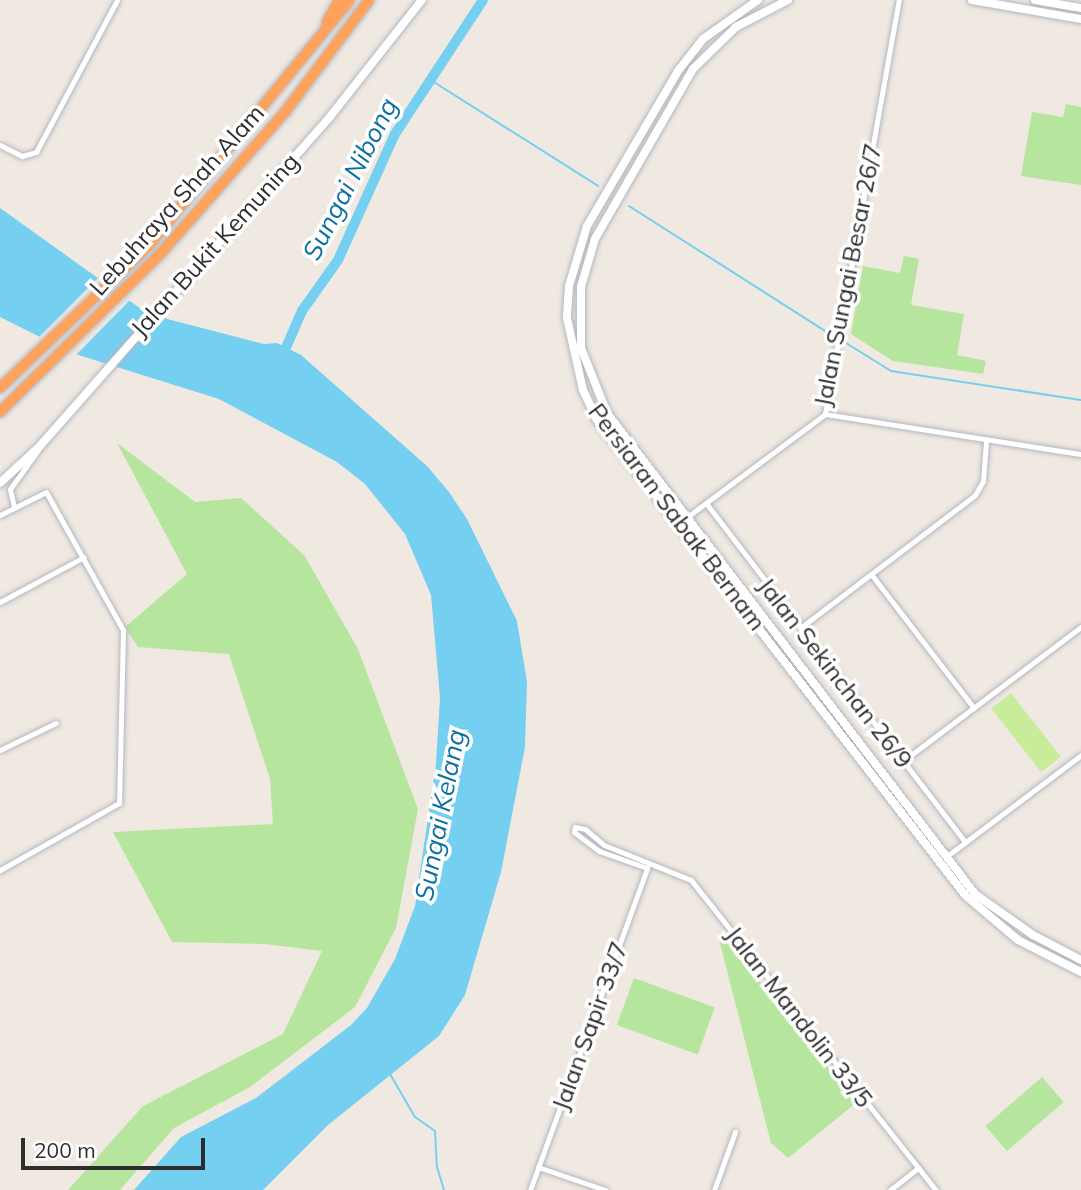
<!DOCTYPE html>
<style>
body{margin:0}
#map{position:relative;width:1081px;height:1190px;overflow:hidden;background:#efe9e1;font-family:Mulish,sans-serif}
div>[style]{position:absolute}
.green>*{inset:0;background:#b6e59e;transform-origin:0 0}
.pitch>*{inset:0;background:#c9ec9a;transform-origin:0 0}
.water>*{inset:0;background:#75cff0}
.pier>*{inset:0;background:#efe9e1}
.stream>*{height:2px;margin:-1px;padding:0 1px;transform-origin:1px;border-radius:1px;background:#75cff0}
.river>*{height:10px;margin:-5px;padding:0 5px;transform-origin:5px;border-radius:5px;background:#75cff0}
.roads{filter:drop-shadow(0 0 2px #b4b7c1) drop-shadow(0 0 2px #b4b7c1)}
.street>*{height:5px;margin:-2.5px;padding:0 2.5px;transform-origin:2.5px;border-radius:2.5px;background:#fff}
.secondary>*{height:8px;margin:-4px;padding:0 4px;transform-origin:4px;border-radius:4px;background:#fff}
.highway>*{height:10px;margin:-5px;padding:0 5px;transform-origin:5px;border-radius:5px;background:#ffa35c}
span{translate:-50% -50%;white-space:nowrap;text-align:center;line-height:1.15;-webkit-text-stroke:7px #fff;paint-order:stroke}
.street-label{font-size:24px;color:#2e2e2e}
.water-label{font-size:26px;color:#0d6fa3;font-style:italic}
.scale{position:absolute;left:21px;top:1138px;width:184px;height:32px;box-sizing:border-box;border:4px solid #2e2e2e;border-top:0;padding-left:9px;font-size:21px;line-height:24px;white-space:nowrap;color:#2e2e2e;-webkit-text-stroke:5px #fff;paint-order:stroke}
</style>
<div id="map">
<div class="green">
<i style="clip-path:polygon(1066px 104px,1081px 107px,1081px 185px,1021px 176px,1032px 112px,1063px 117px)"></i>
<i style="clip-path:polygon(904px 256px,919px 259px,911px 305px,964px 314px,957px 355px,986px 361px,983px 374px,893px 361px,851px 334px,863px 266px,900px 273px)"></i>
<i style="clip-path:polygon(117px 443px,195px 502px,241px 498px,304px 555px,358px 649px,418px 809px,396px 928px,355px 1007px,250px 1087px,174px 1128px,120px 1190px,68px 1190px,143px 1106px,283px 1034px,322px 951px,265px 944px,172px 942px,113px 832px,273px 824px,270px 779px,229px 654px,138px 647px,125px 627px,187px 574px)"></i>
<i style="clip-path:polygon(721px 932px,856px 1103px,788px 1158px,771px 1143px,718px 935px)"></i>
<i style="left:634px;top:978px;width:86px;height:50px;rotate:20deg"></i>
<i style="left:1042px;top:1077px;width:33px;height:75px;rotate:49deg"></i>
</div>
<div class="pitch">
<i style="left:1011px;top:693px;width:81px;height:25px;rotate:52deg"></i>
</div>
<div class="water">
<i style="clip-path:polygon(0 208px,148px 314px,264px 344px,277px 343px,301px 355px,427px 466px,449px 492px,467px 519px,517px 621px,527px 682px,525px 747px,501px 872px,465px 995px,439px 1036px,328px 1125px,263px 1190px,134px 1190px,181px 1137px,256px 1098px,351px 1025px,367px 1008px,395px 959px,415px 906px,436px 763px,440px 698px,431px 595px,405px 534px,365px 484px,337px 462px,219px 399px,72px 353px,0 317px)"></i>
</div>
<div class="pier">
<i style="clip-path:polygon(101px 275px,132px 298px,74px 357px,36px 340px)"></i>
</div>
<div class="stream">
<i style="left:429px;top:79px;width:200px;rotate:32.3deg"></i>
<i style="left:629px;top:206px;width:236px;rotate:32.5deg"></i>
<i style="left:846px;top:343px;width:53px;rotate:31.9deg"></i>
<i style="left:891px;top:371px;width:192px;rotate:8.7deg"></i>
<i style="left:390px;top:1074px;width:50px;rotate:59.8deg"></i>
<i style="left:415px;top:1117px;width:24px;rotate:35deg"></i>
<i style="left:435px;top:1131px;width:36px;rotate:87deg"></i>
<i style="left:437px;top:1167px;width:24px;rotate:73deg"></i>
</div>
<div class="river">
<i style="left:281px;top:359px;width:52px;rotate:-66.4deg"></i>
<i style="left:302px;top:311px;width:62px;rotate:-54.8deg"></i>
<i style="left:338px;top:260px;width:138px;rotate:-65.7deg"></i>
<i style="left:395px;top:134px;width:160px;rotate:-56.7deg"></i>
</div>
<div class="roads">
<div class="street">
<i style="left:0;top:145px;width:25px;rotate:27deg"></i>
<i style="left:22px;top:156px;width:15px;rotate:-16deg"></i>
<i style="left:36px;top:152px;width:172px;rotate:-61.9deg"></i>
<i style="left:825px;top:414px;width:259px;rotate:8.9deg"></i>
<i style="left:706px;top:503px;width:427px;rotate:52.6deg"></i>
<i style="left:14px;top:507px;width:18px;rotate:-103deg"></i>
<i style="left:10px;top:489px;width:48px;rotate:-54.3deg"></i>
<i style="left:0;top:515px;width:51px;rotate:-26.6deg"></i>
<i style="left:46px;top:492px;width:158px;rotate:60.8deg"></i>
<i style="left:123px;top:630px;width:173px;rotate:91.3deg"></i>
<i style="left:119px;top:803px;width:137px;rotate:150.6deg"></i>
<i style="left:679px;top:523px;width:182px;rotate:-36.7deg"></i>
<i style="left:825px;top:414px;width:421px;rotate:-79.9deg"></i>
<i style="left:871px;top:574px;width:169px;rotate:52.5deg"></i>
<i style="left:0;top:602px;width:95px;rotate:-28.2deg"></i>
<i style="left:800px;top:628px;width:220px;rotate:-37.2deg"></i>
<i style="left:975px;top:495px;width:16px;rotate:-60deg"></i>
<i style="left:983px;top:481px;width:40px;rotate:-85.7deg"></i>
<i style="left:0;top:750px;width:62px;rotate:-25.7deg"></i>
<i style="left:903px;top:761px;width:223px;rotate:-37deg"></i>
<i style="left:947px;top:856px;width:168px;rotate:-37deg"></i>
<i style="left:647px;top:868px;width:51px;rotate:-160.5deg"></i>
<i style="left:599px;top:851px;width:31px;rotate:-143deg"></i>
<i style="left:574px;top:832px;width:5px;rotate:-79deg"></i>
<i style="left:575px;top:827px;width:10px;rotate:11deg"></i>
<i style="left:585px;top:829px;width:25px;rotate:40deg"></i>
<i style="left:604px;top:845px;width:94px;rotate:21.9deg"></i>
<i style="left:691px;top:880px;width:395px;rotate:51.7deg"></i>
<i style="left:538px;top:1167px;width:71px;rotate:18.9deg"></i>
<i style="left:530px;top:1190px;width:343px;rotate:-70deg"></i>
<i style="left:714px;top:1190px;width:62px;rotate:-70.1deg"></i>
<i style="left:890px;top:1190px;width:36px;rotate:-38deg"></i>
</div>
<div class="secondary">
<i style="left:758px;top:0;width:67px;rotate:144.7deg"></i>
<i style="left:703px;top:39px;width:41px;rotate:128deg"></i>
<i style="left:678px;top:71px;width:180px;rotate:120.4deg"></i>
<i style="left:587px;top:226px;width:63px;rotate:106.7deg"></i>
<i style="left:569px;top:286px;width:32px;rotate:94deg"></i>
<i style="left:567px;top:318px;width:74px;rotate:77.5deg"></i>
<i style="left:583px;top:390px;width:33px;rotate:65deg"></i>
<i style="left:597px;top:420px;width:602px;rotate:52.22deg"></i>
<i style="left:966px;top:896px;width:68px;rotate:40.2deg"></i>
<i style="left:1018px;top:940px;width:71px;rotate:26.9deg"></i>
<i style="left:788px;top:0;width:59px;rotate:152.6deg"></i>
<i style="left:736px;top:27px;width:60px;rotate:135.7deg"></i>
<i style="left:693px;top:69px;width:196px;rotate:120deg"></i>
<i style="left:595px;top:239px;width:50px;rotate:106.3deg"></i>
<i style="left:581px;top:287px;width:61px;rotate:90deg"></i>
<i style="left:581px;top:348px;width:70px;rotate:68.2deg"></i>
<i style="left:607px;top:413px;width:606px;rotate:52.58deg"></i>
<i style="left:975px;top:894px;width:71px;rotate:35.3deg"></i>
<i style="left:1033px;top:935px;width:54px;rotate:27.5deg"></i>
<i style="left:972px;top:0;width:111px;rotate:9.9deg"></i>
<i style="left:1035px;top:0;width:47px;rotate:9.9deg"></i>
<i style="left:0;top:483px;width:53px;rotate:-42.7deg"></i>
<i style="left:39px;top:447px;width:439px;rotate:-48.6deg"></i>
<i style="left:329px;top:118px;width:150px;rotate:-51.8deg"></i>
</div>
<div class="highway">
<i style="left:327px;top:22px;width:25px;rotate:-61deg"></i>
<i style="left:0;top:388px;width:208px;rotate:-43.8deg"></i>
<i style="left:150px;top:244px;width:315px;rotate:-50.7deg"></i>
<i style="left:0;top:412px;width:228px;rotate:-44.6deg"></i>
<i style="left:162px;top:252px;width:186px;rotate:-48.7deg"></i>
<i style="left:285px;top:112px;width:140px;rotate:-53.1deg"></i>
</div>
</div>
<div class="street-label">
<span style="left:177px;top:200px;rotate:-48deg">Lebuhraya Shah Alam</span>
<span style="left:215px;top:245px;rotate:-48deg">Jalan Bukit Kemuning</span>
<span style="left:848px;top:275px;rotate:-79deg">Jalan Sungai Besar 26/7</span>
<span style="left:677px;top:517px;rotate:53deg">Persiaran Sabak Bernam</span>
<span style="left:835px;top:673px;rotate:52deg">Jalan Sekinchan 26/9</span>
<span style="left:799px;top:1017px;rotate:52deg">Jalan Mandolin 33/5</span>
<span style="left:590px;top:1026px;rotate:-70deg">Jalan Sapir 33/7</span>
</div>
<div class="water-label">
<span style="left:350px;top:179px;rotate:-63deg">Sungai Nibong</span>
<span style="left:440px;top:815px;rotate:-79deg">Sungai Kelang</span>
</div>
<div class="scale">200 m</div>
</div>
